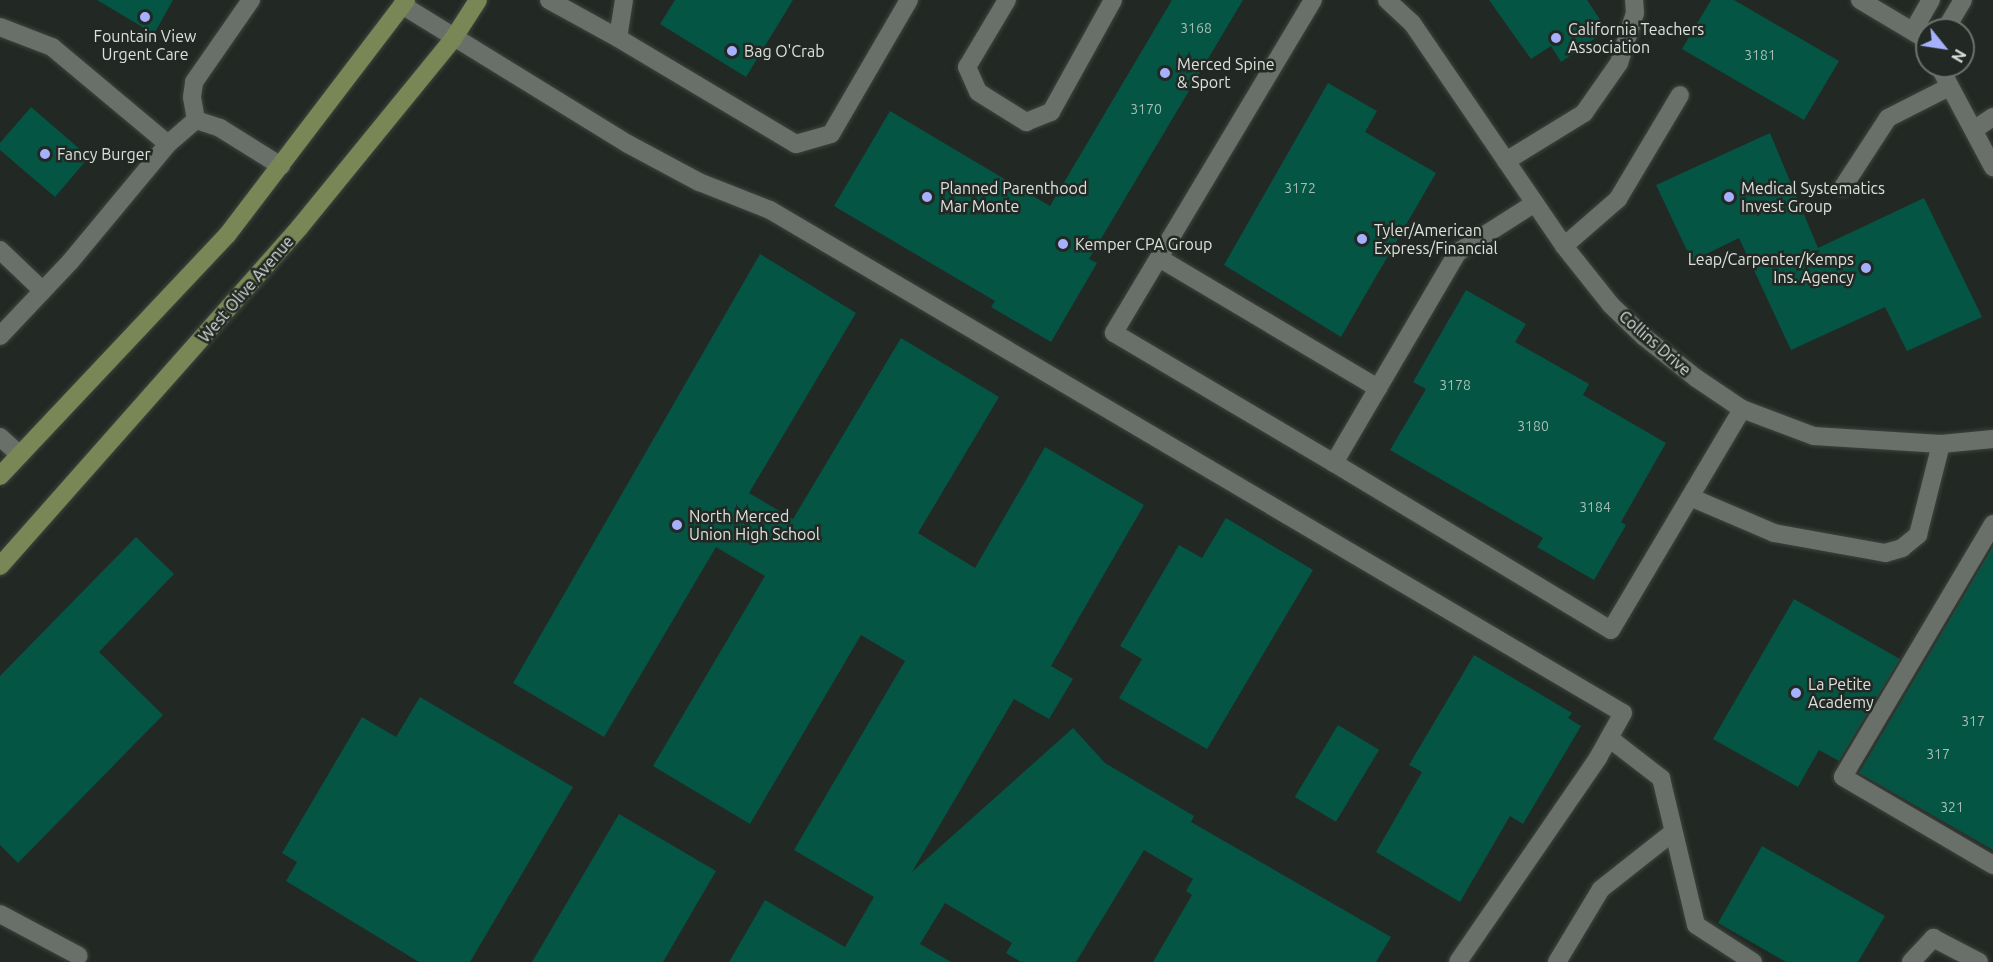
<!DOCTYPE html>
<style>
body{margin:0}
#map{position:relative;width:1993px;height:962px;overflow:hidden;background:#222823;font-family:Ubuntu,sans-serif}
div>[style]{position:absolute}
.building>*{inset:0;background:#055544;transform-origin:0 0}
.roads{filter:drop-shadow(0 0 2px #3e433e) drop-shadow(0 0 2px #3e433e)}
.minor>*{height:18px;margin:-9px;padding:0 9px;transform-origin:9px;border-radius:9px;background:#697069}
.major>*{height:18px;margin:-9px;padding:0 9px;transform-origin:9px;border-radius:9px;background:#798655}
.dots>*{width:16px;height:16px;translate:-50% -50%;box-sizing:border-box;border:3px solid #222823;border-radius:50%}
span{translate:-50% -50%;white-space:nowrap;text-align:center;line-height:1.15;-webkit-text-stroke:5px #222823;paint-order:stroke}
.number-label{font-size:14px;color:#a6bdb6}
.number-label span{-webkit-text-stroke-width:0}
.poi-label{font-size:16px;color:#dce0dc}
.left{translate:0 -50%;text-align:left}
.right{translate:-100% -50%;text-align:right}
.street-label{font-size:16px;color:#dce0dc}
.north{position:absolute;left:1915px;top:18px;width:60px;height:60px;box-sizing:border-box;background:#222823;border:2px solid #6c726d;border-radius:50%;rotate:120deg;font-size:16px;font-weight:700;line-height:24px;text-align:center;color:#dce0dc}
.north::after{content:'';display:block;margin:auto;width:21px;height:27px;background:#a5b1fc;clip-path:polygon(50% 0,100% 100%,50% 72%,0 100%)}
</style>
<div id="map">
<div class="building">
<i style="clip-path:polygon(97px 0,173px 0,154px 34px)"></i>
<i style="clip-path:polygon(675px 0,793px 0,746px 77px,660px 24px)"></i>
<i style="clip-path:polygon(1172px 0,1243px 0,1089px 259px,1097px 263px,1051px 342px,991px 307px,995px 301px,834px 206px,890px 111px,1050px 206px)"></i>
<i style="clip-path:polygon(1489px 0,1587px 0,1607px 30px,1561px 62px,1551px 46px,1531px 59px)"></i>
<i style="clip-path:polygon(1711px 0,1734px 0,1839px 61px,1804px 120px,1682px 49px)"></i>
<i style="clip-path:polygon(1328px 83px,1377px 111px,1365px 132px,1436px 173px,1341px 337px,1224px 265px)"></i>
<i style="clip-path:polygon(31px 107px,89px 157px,55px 197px,0 150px,0 143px)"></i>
<i style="clip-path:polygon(1770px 133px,1818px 248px,1924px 198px,1982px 317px,1907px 351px,1885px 307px,1791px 350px,1739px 238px,1692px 261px,1656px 185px)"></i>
<i style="clip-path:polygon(760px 254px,856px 313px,749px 493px,793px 519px,901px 338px,999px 397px,918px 533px,975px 568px,1045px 447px,1144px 505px,1051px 666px,1073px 679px,1049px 719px,1014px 699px,912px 872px,1073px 728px,1105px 763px,1194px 816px,1191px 822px,1391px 937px,1376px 962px,1153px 962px,1192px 895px,1186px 891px,1193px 879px,1144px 850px,1076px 962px,1021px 962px,1006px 953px,1012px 943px,945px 903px,920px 944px,951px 962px,729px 962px,765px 900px,845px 947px,874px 897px,794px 850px,905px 661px,861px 635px,750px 824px,653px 766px,765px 576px,716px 547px,604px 737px,513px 683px)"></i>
<i style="clip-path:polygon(1466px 290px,1526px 324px,1515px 342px,1589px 384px,1583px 395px,1666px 443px,1621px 522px,1626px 525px,1594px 580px,1537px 547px,1543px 538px,1390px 450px,1426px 389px,1413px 382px)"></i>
<i style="clip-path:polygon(1226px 518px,1313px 570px,1207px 749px,1119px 698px,1142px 659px,1120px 646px,1179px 545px,1202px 558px)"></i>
<i style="clip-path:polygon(136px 537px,174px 574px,99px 652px,163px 715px,18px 863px,0 845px,0 676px)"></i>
<i style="clip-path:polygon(1993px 546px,1993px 850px,1859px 773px)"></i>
<i style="clip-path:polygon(1794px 599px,1900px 659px,1839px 761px,1819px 750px,1798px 787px,1713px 739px)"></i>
<i style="clip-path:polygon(1474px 655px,1572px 713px,1568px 718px,1581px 726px,1523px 824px,1510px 816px,1460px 902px,1376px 852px,1422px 772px,1409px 765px)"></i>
<i style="clip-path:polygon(420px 697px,573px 787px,470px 962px,419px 962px,286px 881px,297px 862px,282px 853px,362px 717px,396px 737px)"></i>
<i style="left:1338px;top:725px;width:48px;height:84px;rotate:31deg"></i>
<i style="clip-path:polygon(619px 814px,716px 871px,663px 962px,532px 962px)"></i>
<i style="clip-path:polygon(1762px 846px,1885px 916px,1858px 962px,1786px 962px,1718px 923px)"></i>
</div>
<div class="roads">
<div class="minor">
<i style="left:549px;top:0;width:79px;rotate:28.8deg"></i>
<i style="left:624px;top:0;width:38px;rotate:99deg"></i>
<i style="left:618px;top:38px;width:207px;rotate:30.8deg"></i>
<i style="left:796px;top:144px;width:36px;rotate:-16deg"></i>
<i style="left:831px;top:134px;width:155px;rotate:-59.8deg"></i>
<i style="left:1007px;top:0;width:78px;rotate:120.8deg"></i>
<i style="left:967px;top:67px;width:27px;rotate:66deg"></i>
<i style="left:978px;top:92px;width:57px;rotate:32deg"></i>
<i style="left:1026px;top:122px;width:27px;rotate:-22deg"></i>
<i style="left:1051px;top:112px;width:128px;rotate:-61deg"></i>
<i style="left:1313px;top:0;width:388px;rotate:120.9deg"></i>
<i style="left:1114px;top:333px;width:256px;rotate:30.6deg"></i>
<i style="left:1334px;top:463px;width:245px;rotate:-59.6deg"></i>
<i style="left:1458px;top:252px;width:91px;rotate:-32.5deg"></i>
<i style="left:1387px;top:0;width:34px;rotate:43deg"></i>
<i style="left:1412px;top:23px;width:270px;rotate:55.7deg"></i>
<i style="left:1564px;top:246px;width:75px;rotate:51.5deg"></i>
<i style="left:1611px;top:305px;width:45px;rotate:44.1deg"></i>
<i style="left:1643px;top:336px;width:68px;rotate:38.4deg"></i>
<i style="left:1696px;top:378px;width:55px;rotate:34deg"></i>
<i style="left:1742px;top:409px;width:77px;rotate:20.6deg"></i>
<i style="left:1814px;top:436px;width:127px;rotate:3.6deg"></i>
<i style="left:1941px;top:444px;width:52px;rotate:-5.5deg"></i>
<i style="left:1860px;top:0;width:78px;rotate:30.8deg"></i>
<i style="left:402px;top:5px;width:265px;rotate:31.6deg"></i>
<i style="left:628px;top:144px;width:81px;rotate:28.2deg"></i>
<i style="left:699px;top:182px;width:76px;rotate:21.5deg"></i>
<i style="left:770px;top:210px;width:990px;rotate:30.53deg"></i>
<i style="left:1623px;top:713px;width:51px;rotate:119.1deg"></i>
<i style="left:1598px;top:758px;width:247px;rotate:124.5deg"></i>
<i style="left:0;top:27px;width:56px;rotate:21deg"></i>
<i style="left:52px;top:47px;width:151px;rotate:39.9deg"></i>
<i style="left:1945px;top:30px;width:35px;rotate:-59deg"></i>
<i style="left:1913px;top:31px;width:36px;rotate:-60deg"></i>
<i style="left:1939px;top:66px;width:115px;rotate:61.9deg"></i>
<i style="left:196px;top:120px;width:23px;rotate:-100deg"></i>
<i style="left:192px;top:97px;width:15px;rotate:-82deg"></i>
<i style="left:194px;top:82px;width:100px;rotate:-55.2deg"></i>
<i style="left:1975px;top:129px;width:22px;rotate:-34deg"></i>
<i style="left:1506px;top:161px;width:92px;rotate:-31.6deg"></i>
<i style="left:1584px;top:113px;width:61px;rotate:-55deg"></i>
<i style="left:1619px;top:63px;width:52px;rotate:-72.3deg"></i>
<i style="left:1635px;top:13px;width:13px;rotate:-94deg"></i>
<i style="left:1843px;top:187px;width:82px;rotate:-56.9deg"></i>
<i style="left:1888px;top:118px;width:68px;rotate:-26.9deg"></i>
<i style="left:1564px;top:246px;width:72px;rotate:-41deg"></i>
<i style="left:1618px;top:199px;width:121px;rotate:-59.2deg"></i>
<i style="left:0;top:250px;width:59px;rotate:43.6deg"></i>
<i style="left:1159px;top:258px;width:255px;rotate:30.7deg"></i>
<i style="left:0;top:336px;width:102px;rotate:-46.6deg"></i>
<i style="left:70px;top:262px;width:153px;rotate:-50.3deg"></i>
<i style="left:168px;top:144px;width:37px;rotate:-41deg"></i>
<i style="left:196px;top:120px;width:25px;rotate:18deg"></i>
<i style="left:220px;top:128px;width:72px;rotate:31.9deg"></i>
<i style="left:0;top:437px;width:27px;rotate:42deg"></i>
<i style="left:1334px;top:463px;width:323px;rotate:31.1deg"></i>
<i style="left:1611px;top:630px;width:257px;rotate:-59.3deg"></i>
<i style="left:1690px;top:497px;width:91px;rotate:23.2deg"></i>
<i style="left:1774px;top:533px;width:113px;rotate:10.2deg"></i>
<i style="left:1885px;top:553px;width:18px;rotate:-16deg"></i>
<i style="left:1902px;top:548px;width:21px;rotate:-39deg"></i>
<i style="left:1918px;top:535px;width:94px;rotate:-75.8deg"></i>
<i style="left:1993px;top:524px;width:294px;rotate:120.7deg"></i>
<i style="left:1843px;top:777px;width:174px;rotate:30.4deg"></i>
<i style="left:1609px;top:738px;width:66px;rotate:37.6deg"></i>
<i style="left:1661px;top:778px;width:151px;rotate:76.6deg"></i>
<i style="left:1696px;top:925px;width:68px;rotate:33deg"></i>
<i style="left:0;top:914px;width:89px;rotate:28deg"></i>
<i style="left:1557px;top:962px;width:85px;rotate:-58.9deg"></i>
<i style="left:1601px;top:889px;width:90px;rotate:-38.3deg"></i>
<i style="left:1911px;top:962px;width:33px;rotate:-47deg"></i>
<i style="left:1933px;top:938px;width:52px;rotate:27.6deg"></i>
</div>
<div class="major">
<i style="left:0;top:476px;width:332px;rotate:-46.7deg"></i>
<i style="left:228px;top:234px;width:294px;rotate:-52.7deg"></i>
<i style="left:0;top:566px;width:451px;rotate:-48.5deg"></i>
<i style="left:299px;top:228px;width:244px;rotate:-50.8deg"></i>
<i style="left:453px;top:39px;width:46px;rotate:-57.3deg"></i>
</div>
</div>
<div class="dots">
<i style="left:145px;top:17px;background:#a5b1fc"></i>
<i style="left:1556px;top:38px;background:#a5b1fc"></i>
<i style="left:732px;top:51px;background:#a5b1fc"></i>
<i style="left:1165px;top:73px;background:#a5b1fc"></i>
<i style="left:45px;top:154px;background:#a5b1fc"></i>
<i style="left:927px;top:197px;background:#a5b1fc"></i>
<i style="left:1729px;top:197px;background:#a5b1fc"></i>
<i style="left:1362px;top:239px;background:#a5b1fc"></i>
<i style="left:1063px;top:244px;background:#a5b1fc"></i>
<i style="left:1866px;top:268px;background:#a5b1fc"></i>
<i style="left:677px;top:525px;background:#a5b1fc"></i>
<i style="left:1796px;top:693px;background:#a5b1fc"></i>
</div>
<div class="number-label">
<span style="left:1196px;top:28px">3168</span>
<span style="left:1760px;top:55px">3181</span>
<span style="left:1146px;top:109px">3170</span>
<span style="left:1300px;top:188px">3172</span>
<span style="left:1455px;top:385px">3178</span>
<span style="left:1533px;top:426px">3180</span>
<span style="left:1595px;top:507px">3184</span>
<span style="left:1973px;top:721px">317</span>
<span style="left:1938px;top:754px">317</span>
<span style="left:1952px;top:807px">321</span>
</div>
<div class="poi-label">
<span class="left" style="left:1568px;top:38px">California Teachers<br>Association</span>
<span style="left:145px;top:45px">Fountain View<br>Urgent Care</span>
<span class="left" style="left:744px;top:51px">Bag O'Crab</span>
<span class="left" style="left:1177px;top:73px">Merced Spine<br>&amp; Sport</span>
<span class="left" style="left:57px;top:154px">Fancy Burger</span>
<span class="left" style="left:940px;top:197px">Planned Parenthood<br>Mar Monte</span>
<span class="left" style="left:1741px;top:197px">Medical Systematics<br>Invest Group</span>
<span class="left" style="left:1374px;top:239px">Tyler/American<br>Express/Financial</span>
<span class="left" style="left:1075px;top:244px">Kemper CPA Group</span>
<span class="right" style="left:1854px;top:268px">Leap/Carpenter/Kemps<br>Ins. Agency</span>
<span class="left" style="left:689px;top:525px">North Merced<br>Union High School</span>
<span class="left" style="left:1808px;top:693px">La Petite<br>Academy</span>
</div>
<div class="street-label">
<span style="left:246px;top:289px;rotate:-49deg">West Olive Avenue</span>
<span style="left:1655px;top:343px;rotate:41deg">Collins Drive</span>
</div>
<div class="north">N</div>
</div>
